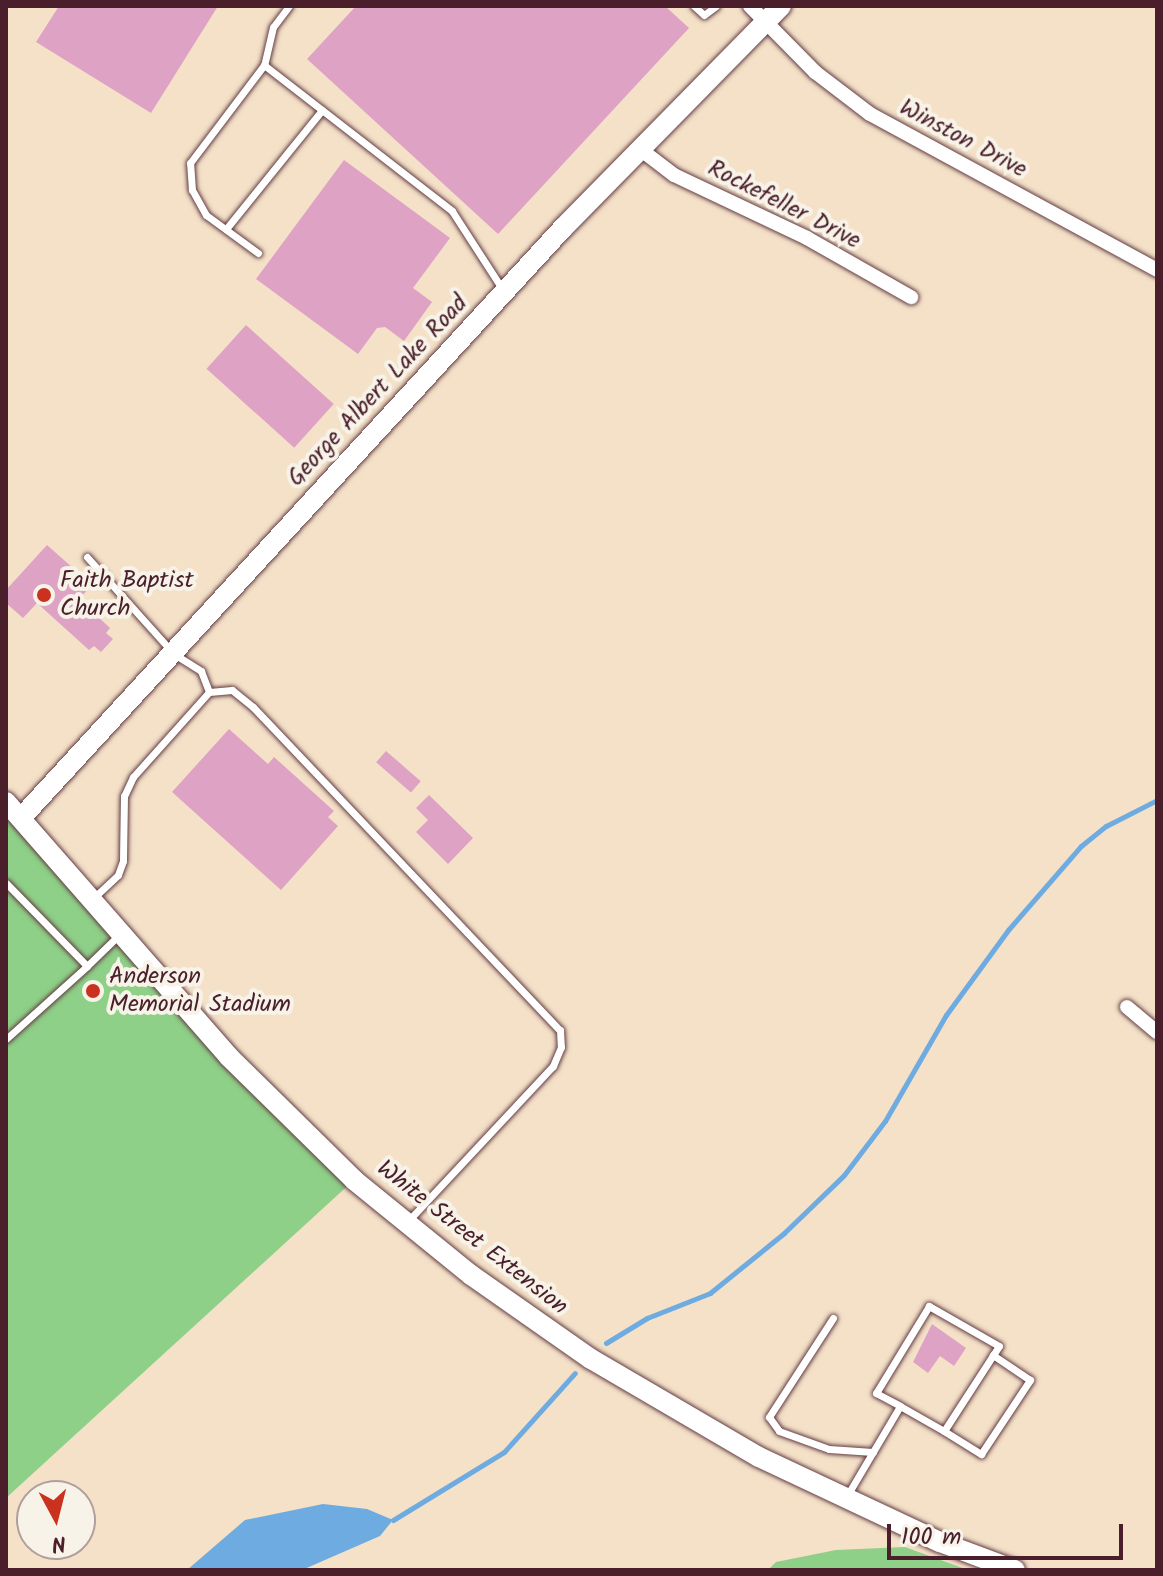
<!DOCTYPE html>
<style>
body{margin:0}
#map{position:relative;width:1163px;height:1576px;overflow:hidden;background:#f4e1c8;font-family:Kalam,sans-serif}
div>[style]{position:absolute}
.green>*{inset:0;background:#8ed088}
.water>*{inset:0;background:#6eabe0}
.stream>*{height:5px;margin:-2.5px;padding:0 2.5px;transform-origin:2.5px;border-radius:2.5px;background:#6eabe0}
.building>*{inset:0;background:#dea2c5;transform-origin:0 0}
.roads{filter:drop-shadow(0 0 2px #643c43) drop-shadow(0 0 2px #643c43)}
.lane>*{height:7px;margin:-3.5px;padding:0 3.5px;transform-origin:3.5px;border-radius:3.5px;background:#fff}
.street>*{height:14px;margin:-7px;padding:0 7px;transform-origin:7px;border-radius:7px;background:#fff}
.secondary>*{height:20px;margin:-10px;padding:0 10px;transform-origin:10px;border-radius:10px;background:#fff}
.dots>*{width:22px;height:22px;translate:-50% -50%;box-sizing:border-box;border:4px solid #f7f3e8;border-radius:50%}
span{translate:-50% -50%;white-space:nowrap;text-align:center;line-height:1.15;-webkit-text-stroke:8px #f7f3e8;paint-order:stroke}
.street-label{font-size:24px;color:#4a1f2b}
.poi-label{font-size:24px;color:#4a1f2b}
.left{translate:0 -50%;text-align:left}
.frame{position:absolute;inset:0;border:8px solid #4a1f2b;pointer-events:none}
.north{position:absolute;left:16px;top:1480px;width:80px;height:80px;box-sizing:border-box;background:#f7f3e8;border:2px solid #b29e9c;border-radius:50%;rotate:173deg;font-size:22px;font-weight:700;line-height:32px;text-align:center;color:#4a1f2b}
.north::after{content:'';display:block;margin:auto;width:28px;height:36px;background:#c8321e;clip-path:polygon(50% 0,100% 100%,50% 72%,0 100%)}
.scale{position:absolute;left:887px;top:1524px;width:236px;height:36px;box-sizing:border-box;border:4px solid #4a1f2b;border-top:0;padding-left:10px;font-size:24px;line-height:28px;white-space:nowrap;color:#4a1f2b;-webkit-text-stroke:6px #f7f3e8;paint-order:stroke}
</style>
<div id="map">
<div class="green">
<i style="clip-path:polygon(6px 801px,354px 1180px,6px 1498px)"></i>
<i style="clip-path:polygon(905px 1547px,968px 1570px,768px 1570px,776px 1562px,836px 1550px)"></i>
</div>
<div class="water">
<i style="clip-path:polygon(323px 1504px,367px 1509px,393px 1520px,380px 1536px,302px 1570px,187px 1570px,245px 1520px)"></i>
</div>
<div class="stream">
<i style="left:606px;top:1343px;width:48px;rotate:-31.4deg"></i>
<i style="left:647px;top:1318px;width:68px;rotate:-21.6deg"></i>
<i style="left:710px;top:1293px;width:95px;rotate:-39deg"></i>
<i style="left:784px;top:1233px;width:83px;rotate:-44deg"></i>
<i style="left:844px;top:1175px;width:68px;rotate:-52.8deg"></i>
<i style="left:885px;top:1121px;width:122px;rotate:-60.1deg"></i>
<i style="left:946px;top:1015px;width:105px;rotate:-53.9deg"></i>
<i style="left:1008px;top:930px;width:111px;rotate:-49deg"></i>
<i style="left:1081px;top:846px;width:32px;rotate:-39deg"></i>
<i style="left:1106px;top:826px;width:57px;rotate:-27deg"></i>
<i style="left:393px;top:1520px;width:130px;rotate:-31.5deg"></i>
<i style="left:504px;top:1452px;width:106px;rotate:-48.1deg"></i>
</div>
<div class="building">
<i style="clip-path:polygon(59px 6px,218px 6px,151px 113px,36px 42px)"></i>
<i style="clip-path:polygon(356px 6px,665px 6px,689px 28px,498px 234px,307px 59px)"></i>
<i style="clip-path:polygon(344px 160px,450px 238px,413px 288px,432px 302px,404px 341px,385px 327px,377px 328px,358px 354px,256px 279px)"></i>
<i style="left:246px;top:325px;width:118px;height:59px;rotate:42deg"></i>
<i style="clip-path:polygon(47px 545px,92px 585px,79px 599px,110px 628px,106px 633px,113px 639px,101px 652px,94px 646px,89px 650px,37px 603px,23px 618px,6px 603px,6px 590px)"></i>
<i style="clip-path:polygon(229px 729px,268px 764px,274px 757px,334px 811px,328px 817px,338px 826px,281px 890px,172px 792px)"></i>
<i style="left:386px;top:751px;width:46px;height:15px;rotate:41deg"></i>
<i style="clip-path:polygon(429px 795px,473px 838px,448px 864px,416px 832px,428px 820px,416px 808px)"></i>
<i style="clip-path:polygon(932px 1324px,966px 1348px,954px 1366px,940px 1356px,928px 1373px,913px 1362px)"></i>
</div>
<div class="roads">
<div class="lane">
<i style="left:289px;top:6px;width:26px;rotate:127deg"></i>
<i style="left:273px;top:27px;width:39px;rotate:103deg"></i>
<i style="left:264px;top:65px;width:238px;rotate:37.8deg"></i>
<i style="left:452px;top:211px;width:94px;rotate:57.2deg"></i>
<i style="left:694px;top:6px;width:13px;rotate:42deg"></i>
<i style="left:704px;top:15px;width:15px;rotate:-37deg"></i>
<i style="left:226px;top:229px;width:153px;rotate:-51.1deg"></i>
<i style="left:258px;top:253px;width:64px;rotate:-143.8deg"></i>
<i style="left:206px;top:215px;width:29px;rotate:-119deg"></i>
<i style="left:192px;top:190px;width:27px;rotate:-94deg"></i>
<i style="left:190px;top:163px;width:123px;rotate:-52.9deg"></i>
<i style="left:87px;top:557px;width:130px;rotate:48.1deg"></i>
<i style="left:174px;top:654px;width:32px;rotate:32deg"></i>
<i style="left:201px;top:671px;width:22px;rotate:69deg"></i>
<i style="left:209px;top:692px;width:114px;rotate:131.8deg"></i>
<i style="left:133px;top:777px;width:21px;rotate:115deg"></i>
<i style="left:124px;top:796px;width:65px;rotate:90.9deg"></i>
<i style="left:123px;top:861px;width:15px;rotate:110deg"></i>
<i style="left:118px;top:875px;width:34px;rotate:137deg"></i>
<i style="left:209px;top:692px;width:23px;rotate:-5deg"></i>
<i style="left:232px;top:690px;width:27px;rotate:39deg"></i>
<i style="left:253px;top:707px;width:446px;rotate:46.5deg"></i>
<i style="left:560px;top:1030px;width:17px;rotate:87deg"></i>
<i style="left:561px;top:1047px;width:21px;rotate:113deg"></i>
<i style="left:553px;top:1066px;width:214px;rotate:133.1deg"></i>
<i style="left:6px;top:883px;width:116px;rotate:45.7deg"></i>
<i style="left:87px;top:966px;width:43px;rotate:-44.1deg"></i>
<i style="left:6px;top:1039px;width:109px;rotate:-42deg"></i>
<i style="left:833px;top:1318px;width:118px;rotate:122.9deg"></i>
<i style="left:769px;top:1417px;width:17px;rotate:54deg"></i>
<i style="left:779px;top:1431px;width:53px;rotate:19.8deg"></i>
<i style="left:829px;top:1449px;width:44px;rotate:3.9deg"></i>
<i style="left:944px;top:1431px;width:44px;rotate:31.9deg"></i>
<i style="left:981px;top:1454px;width:89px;rotate:-56.5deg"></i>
<i style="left:1030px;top:1380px;width:45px;rotate:-146deg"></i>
<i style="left:848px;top:1494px;width:102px;rotate:-59.4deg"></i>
<i style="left:900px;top:1406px;width:51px;rotate:29.6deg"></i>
<i style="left:944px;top:1431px;width:101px;rotate:-57.1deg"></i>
<i style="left:999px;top:1346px;width:81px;rotate:-150.3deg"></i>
<i style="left:929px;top:1306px;width:102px;rotate:121.3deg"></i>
<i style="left:876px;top:1393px;width:27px;rotate:28deg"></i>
</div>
<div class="street">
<i style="left:750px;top:6px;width:93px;rotate:45.4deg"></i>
<i style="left:815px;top:72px;width:69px;rotate:37.4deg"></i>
<i style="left:870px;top:114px;width:327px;rotate:28.5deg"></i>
<i style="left:640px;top:149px;width:43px;rotate:37.4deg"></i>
<i style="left:674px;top:175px;width:147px;rotate:25.3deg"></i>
<i style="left:807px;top:238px;width:120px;rotate:29.6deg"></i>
<i style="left:1127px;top:1007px;width:39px;rotate:40deg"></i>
</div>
<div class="secondary">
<i style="left:6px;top:802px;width:339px;rotate:48.8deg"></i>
<i style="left:229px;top:1057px;width:175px;rotate:44.5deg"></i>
<i style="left:354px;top:1180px;width:151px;rotate:39.1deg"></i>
<i style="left:471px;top:1275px;width:146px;rotate:35deg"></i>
<i style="left:591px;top:1359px;width:194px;rotate:30.3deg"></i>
<i style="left:759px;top:1457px;width:200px;rotate:25.2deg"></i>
<i style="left:940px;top:1542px;width:80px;rotate:20.5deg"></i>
<i style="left:21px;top:818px;width:801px;rotate:-47.43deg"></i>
<i style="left:563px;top:228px;width:311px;rotate:-45.5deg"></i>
</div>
</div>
<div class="dots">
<i style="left:44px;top:595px;background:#c8321e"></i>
<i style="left:93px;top:991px;background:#c8321e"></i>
</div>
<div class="street-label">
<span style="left:963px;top:139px;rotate:28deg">Winston Drive</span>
<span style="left:784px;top:205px;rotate:27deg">Rockefeller Drive</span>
<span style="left:378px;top:391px;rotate:-47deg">George Albert Lake Road</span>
<span style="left:472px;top:1238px;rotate:38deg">White Street Extension</span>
</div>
<div class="poi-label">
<span class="left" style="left:60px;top:595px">Faith Baptist<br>Church</span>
<span class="left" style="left:109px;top:991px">Anderson<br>Memorial Stadium</span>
</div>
<div class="frame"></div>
<div class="north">N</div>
<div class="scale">100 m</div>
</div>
